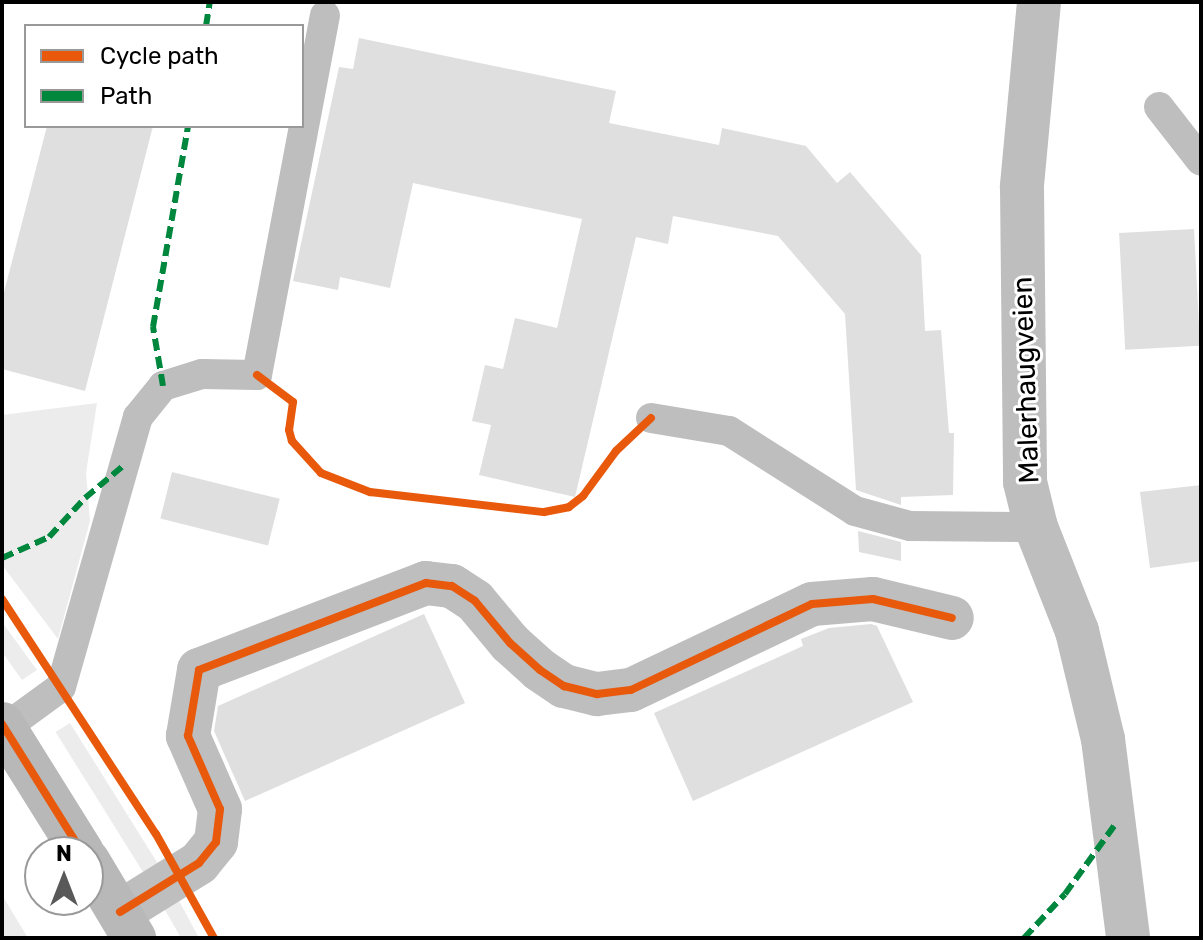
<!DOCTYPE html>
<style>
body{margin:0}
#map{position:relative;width:1203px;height:940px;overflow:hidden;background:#fff;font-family:Rubik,sans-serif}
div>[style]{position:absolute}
.green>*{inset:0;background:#ececec;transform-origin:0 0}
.building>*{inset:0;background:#dfdfdf;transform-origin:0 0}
.service>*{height:30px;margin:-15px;padding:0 15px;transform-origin:15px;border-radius:15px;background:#bebebe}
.minor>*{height:44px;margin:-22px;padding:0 22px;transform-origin:22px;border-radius:22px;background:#bebebe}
.secondary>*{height:44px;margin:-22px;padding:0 22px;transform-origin:22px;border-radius:22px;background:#b8b8b8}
.quiet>*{height:6px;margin-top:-3px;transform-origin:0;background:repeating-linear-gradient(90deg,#00873e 0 12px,transparent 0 18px)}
.cycleway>*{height:8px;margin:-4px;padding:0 4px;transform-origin:4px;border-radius:4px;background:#e8590c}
span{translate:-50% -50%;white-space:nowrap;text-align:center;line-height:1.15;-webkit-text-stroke:6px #fff;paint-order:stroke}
.street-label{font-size:28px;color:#000}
.frame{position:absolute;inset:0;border:4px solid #000;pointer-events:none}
.legend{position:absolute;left:24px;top:24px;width:280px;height:104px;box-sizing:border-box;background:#fff;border:2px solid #999;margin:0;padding:10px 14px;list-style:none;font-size:24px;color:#000}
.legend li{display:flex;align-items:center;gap:16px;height:40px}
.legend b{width:40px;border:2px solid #999}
.north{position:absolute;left:24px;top:836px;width:80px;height:80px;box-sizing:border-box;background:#fff;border:2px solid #999;border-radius:50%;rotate:0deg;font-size:22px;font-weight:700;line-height:32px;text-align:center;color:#000}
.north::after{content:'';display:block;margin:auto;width:28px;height:36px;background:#595959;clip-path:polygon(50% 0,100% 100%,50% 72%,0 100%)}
</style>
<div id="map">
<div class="green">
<i style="clip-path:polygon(97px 403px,86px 473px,90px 521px,58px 639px,2px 565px,2px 415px)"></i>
<i style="clip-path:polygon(2px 622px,37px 670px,22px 680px,2px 652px)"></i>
<i style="left:70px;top:723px;width:165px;height:17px;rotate:58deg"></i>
<i style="clip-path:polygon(2px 895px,28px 938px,2px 938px)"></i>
<i style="clip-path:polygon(176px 895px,199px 938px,181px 938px,161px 903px)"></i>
</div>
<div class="building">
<i style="clip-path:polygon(359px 38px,616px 91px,609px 123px,719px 145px,722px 128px,806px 146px,837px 183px,850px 172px,921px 255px,925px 331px,941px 330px,949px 433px,954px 433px,953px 495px,901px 497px,901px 505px,856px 490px,845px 314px,778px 236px,673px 216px,668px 244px,636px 237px,575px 497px,479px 475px,491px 425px,472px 421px,485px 365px,503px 369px,515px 318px,557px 328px,582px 219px,413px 183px,390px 288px,340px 277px,338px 290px,293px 281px,339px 67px,353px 69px)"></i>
<i style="clip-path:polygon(47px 126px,153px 126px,85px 391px,2px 369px,2px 300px)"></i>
<i style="left:1194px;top:229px;width:117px;height:75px;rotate:87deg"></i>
<i style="left:172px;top:472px;width:111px;height:48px;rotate:14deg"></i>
<i style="clip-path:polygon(1201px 485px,1201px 561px,1150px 568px,1140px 492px)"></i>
<i style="clip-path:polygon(858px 531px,901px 542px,901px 561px,859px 552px)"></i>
<i style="clip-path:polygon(424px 614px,465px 703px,245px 801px,214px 731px,218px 706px)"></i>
<i style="clip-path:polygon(871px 624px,877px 626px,913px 702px,693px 801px,654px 713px,803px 646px,801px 639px,829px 628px)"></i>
</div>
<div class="service">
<i style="left:1159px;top:107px;width:68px;rotate:52.1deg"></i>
<i style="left:651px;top:418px;width:79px;rotate:9.5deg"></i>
<i style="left:729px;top:431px;width:149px;rotate:32.4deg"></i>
<i style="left:855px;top:511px;width:57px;rotate:15.3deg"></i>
<i style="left:910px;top:526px;width:126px;rotate:0.5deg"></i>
<i style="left:5px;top:728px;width:69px;rotate:-36.2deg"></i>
<i style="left:61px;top:687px;width:281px;rotate:-74.1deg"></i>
<i style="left:138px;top:417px;width:40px;rotate:-51deg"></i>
<i style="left:163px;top:386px;width:41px;rotate:-17.1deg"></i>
<i style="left:202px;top:374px;width:55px;rotate:1deg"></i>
<i style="left:257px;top:375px;width:366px;rotate:-79.3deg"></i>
</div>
<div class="minor">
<i style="left:1039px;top:2px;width:186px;rotate:95.3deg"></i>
<i style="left:1022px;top:187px;width:295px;rotate:89.4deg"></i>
<i style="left:1025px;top:482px;width:46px;rotate:76.3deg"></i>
<i style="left:1036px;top:527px;width:112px;rotate:68.5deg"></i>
<i style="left:1077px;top:631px;width:111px;rotate:76.5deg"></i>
<i style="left:1103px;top:739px;width:201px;rotate:82.8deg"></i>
<i style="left:120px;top:912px;width:93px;rotate:-31.8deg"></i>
<i style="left:199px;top:863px;width:27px;rotate:-51deg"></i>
<i style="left:216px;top:842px;width:33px;rotate:-83deg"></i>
<i style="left:220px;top:809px;width:80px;rotate:-113.7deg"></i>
<i style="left:188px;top:736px;width:67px;rotate:-80.5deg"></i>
<i style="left:199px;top:670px;width:243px;rotate:-21deg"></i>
<i style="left:426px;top:583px;width:26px;rotate:7deg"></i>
<i style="left:452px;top:586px;width:27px;rotate:33deg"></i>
<i style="left:475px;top:601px;width:55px;rotate:50.2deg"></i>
<i style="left:510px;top:643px;width:40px;rotate:42deg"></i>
<i style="left:540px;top:670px;width:29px;rotate:34deg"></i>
<i style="left:564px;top:686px;width:34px;rotate:14deg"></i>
<i style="left:597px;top:694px;width:34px;rotate:-7deg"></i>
<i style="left:631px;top:690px;width:200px;rotate:-25.4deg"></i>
<i style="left:812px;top:604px;width:61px;rotate:-4.7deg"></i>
<i style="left:873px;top:599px;width:81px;rotate:13.5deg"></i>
</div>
<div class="secondary">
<i style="left:2px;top:724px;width:151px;rotate:58deg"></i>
<i style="left:88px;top:861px;width:90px;rotate:59.1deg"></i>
</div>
<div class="quiet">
<i style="left:206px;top:26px;width:24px;rotate:-81deg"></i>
<i style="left:163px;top:386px;width:60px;rotate:-99.6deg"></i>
<i style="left:153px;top:327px;width:204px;rotate:-80.1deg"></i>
<i style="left:2px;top:558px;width:51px;rotate:-24.1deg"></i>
<i style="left:49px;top:537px;width:53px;rotate:-47.3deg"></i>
<i style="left:85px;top:498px;width:50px;rotate:-40.1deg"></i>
<i style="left:1024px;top:938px;width:60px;rotate:-47deg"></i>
<i style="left:1065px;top:894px;width:84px;rotate:-54.2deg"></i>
</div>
<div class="cycleway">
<i style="left:257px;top:375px;width:45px;rotate:36.9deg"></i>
<i style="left:293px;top:402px;width:28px;rotate:98deg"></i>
<i style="left:289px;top:430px;width:11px;rotate:75deg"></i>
<i style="left:292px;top:441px;width:43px;rotate:47.8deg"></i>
<i style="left:321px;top:473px;width:53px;rotate:21.2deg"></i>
<i style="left:370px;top:492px;width:175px;rotate:6.6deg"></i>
<i style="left:544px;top:512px;width:25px;rotate:-11deg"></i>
<i style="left:569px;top:507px;width:18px;rotate:-38deg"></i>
<i style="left:583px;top:496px;width:56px;rotate:-53.7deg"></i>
<i style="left:616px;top:451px;width:48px;rotate:-43.3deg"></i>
<i style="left:2px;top:599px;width:281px;rotate:56.8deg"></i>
<i style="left:156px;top:834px;width:119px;rotate:60.9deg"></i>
<i style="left:2px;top:724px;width:151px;rotate:58deg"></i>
<i style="left:120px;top:912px;width:93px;rotate:-31.8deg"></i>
<i style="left:199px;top:863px;width:27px;rotate:-51deg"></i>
<i style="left:216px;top:842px;width:33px;rotate:-83deg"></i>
<i style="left:220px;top:809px;width:80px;rotate:-113.7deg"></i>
<i style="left:188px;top:736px;width:67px;rotate:-80.5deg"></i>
<i style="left:199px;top:670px;width:243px;rotate:-21deg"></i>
<i style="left:426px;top:583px;width:26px;rotate:7deg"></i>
<i style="left:452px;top:586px;width:27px;rotate:33deg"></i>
<i style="left:475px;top:601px;width:55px;rotate:50.2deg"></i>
<i style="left:510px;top:643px;width:40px;rotate:42deg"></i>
<i style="left:540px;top:670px;width:29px;rotate:34deg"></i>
<i style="left:564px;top:686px;width:34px;rotate:14deg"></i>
<i style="left:597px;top:694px;width:34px;rotate:-7deg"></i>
<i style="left:631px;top:690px;width:200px;rotate:-25.4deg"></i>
<i style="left:812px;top:604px;width:61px;rotate:-4.7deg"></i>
<i style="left:873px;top:599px;width:81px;rotate:13.5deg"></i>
</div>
<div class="street-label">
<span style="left:1026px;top:380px;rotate:-92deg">Malerhaugveien</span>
</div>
<div class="frame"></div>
<ul class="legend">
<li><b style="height:10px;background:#e8590c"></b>Cycle path</li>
<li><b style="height:10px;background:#00873e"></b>Path</li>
</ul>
<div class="north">N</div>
</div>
